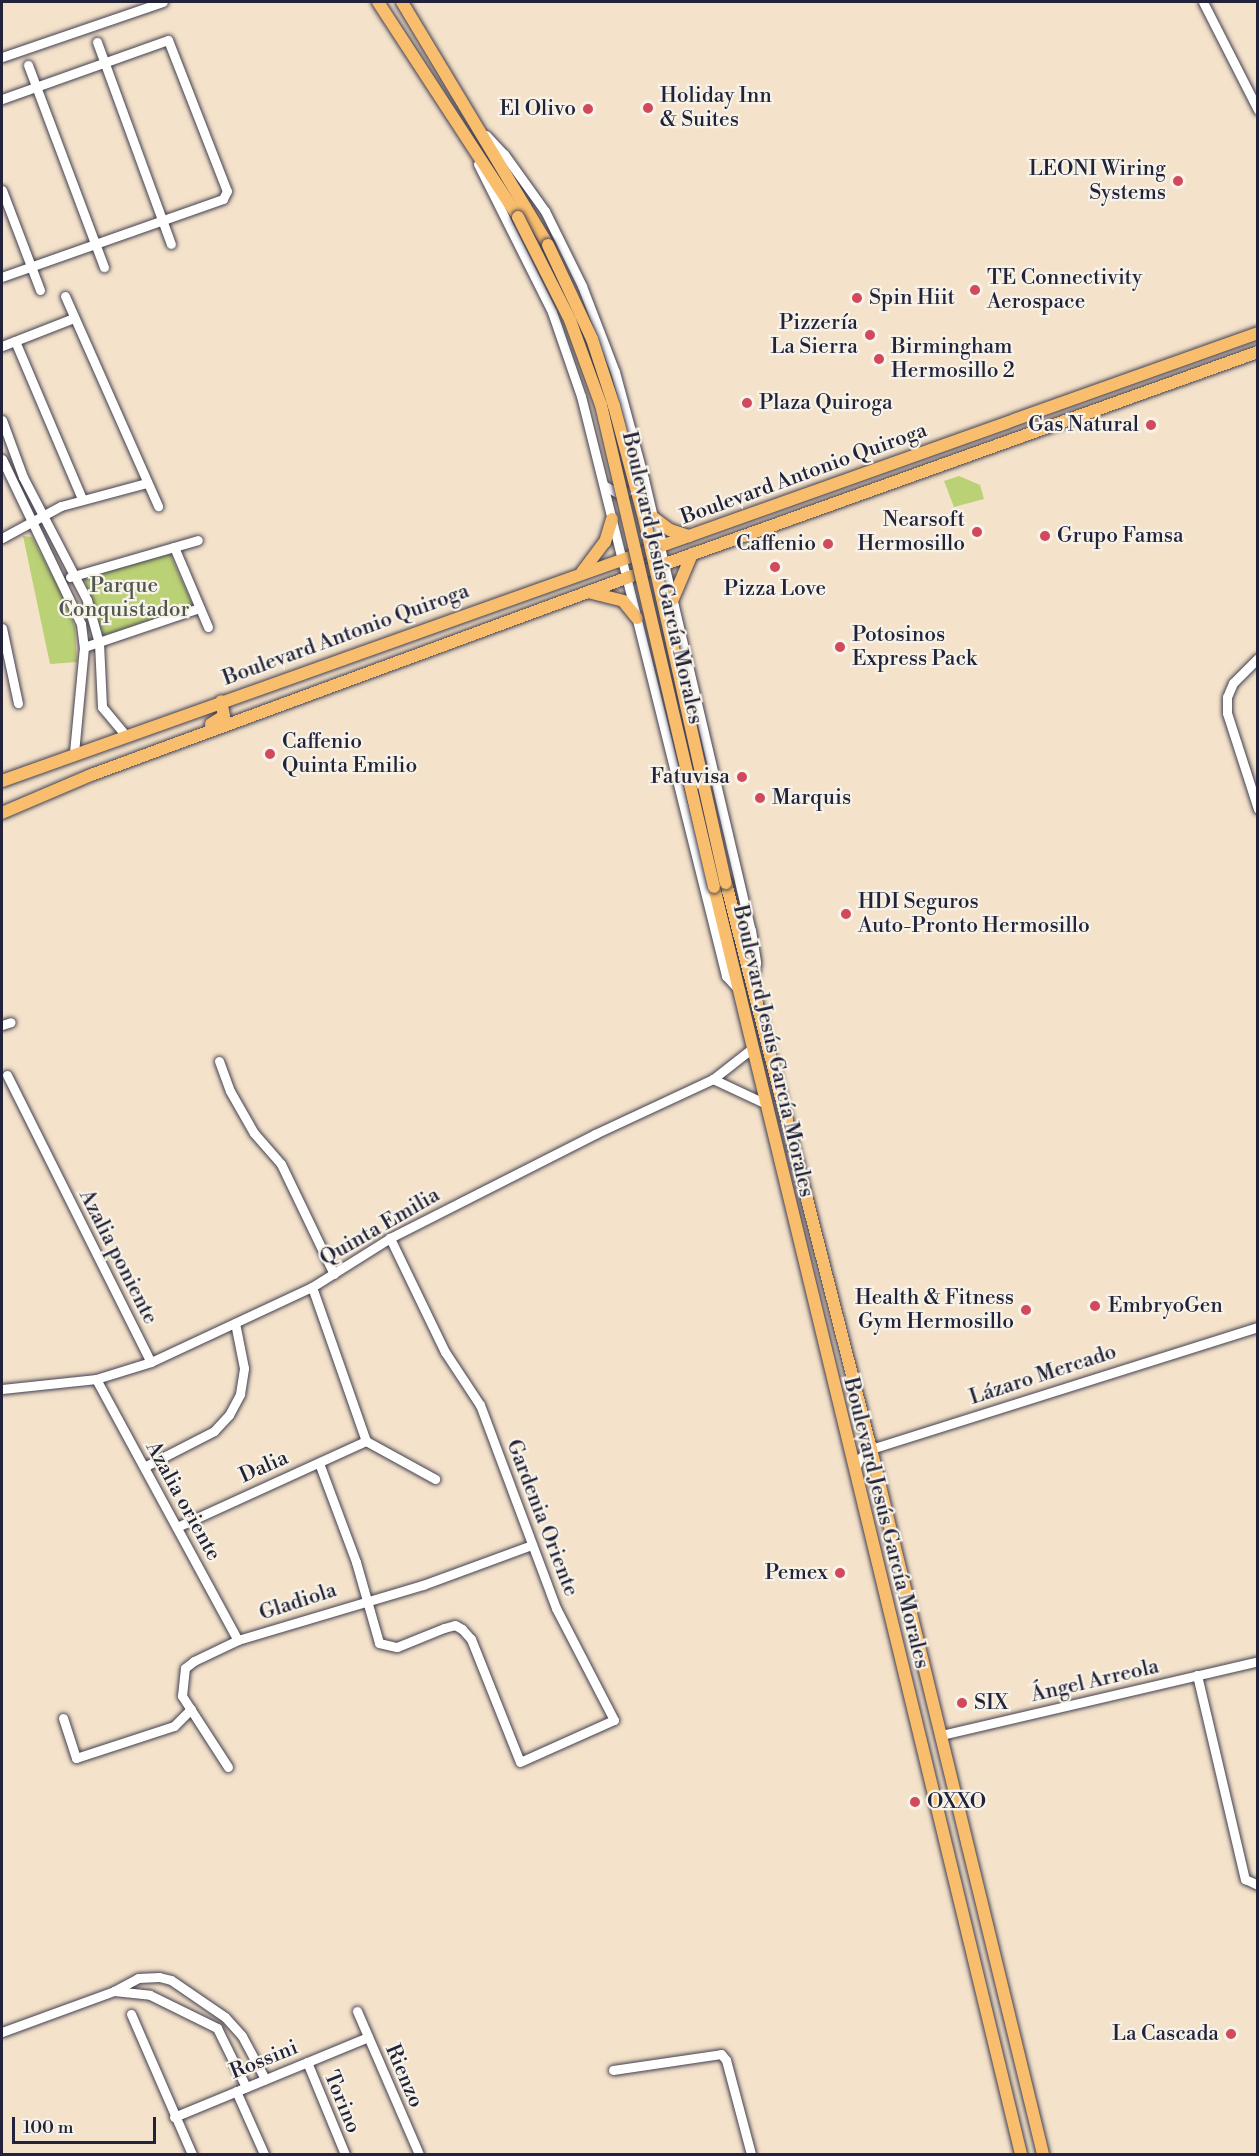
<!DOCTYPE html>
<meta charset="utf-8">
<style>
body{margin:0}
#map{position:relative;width:1259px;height:2156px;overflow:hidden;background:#f4e2ca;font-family:"Libre Bodoni",serif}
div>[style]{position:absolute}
.green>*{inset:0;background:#bbd175}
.roads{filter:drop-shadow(0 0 2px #423f50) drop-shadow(0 0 2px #423f50)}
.minor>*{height:9px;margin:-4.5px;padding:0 4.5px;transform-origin:4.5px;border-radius:4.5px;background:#fff}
.major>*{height:12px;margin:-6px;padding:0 6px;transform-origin:6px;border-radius:6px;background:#f9be6d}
.bridges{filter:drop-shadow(0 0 2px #423f50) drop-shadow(0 0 2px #423f50)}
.major-bridge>*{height:12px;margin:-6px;padding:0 6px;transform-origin:6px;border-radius:6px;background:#f9be6d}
.dots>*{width:16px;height:16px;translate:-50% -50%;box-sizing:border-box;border:3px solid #f7f3e8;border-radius:50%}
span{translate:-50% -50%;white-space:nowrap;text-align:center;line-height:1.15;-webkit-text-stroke:4.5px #f7f3e8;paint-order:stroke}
.poi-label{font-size:21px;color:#22223b}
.left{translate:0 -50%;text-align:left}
.right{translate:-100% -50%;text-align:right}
.street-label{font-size:21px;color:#22223b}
.park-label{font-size:21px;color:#50574c}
.frame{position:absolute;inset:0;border:3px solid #22223b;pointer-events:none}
.scale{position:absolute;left:12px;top:2117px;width:144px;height:27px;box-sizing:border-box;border:3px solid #22223b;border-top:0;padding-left:8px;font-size:18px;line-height:21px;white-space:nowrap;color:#22223b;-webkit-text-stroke:4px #f7f3e8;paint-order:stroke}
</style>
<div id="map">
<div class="green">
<i style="clip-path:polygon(959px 476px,980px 485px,984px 499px,954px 507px,944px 481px)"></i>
<i style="clip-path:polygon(23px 536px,32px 537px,66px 602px,75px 628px,77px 662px,50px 664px)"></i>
<i style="clip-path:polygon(170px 554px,193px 605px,103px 636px,84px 578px)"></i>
</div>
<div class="roads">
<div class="minor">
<i style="left:1203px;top:2px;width:121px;rotate:63deg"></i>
<i style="left:97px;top:42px;width:215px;rotate:69.9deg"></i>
<i style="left:2px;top:57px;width:170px;rotate:-18.9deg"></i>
<i style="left:28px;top:65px;width:216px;rotate:69.4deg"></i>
<i style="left:2px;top:99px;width:176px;rotate:-19.6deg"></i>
<i style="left:168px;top:40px;width:162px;rotate:68.7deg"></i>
<i style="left:227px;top:191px;width:9px;rotate:117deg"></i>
<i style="left:223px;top:199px;width:234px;rotate:160.6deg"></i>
<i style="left:486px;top:135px;width:26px;rotate:47deg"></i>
<i style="left:504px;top:154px;width:70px;rotate:54.3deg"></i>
<i style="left:545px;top:211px;width:84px;rotate:63.7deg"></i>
<i style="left:582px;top:286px;width:92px;rotate:69deg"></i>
<i style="left:615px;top:372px;width:111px;rotate:74.8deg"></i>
<i style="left:644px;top:479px;width:464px;rotate:76.7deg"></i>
<i style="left:751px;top:930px;width:33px;rotate:81deg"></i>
<i style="left:756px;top:963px;width:17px;rotate:100deg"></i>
<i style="left:478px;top:164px;width:165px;rotate:63.4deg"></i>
<i style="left:552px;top:312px;width:89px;rotate:71deg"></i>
<i style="left:581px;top:396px;width:598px;rotate:75.96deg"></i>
<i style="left:726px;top:976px;width:21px;rotate:47deg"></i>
<i style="left:2px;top:190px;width:107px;rotate:69.2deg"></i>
<i style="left:65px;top:296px;width:230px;rotate:66.1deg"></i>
<i style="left:15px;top:341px;width:172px;rotate:67deg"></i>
<i style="left:2px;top:346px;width:77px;rotate:-21.3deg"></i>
<i style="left:2px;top:420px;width:61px;rotate:69.8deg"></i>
<i style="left:23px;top:477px;width:139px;rotate:62.5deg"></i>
<i style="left:87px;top:600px;width:45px;rotate:74.4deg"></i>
<i style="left:99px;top:643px;width:64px;rotate:87.3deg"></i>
<i style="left:102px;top:707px;width:35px;rotate:50deg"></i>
<i style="left:2px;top:459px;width:183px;rotate:64.4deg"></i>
<i style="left:81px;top:624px;width:23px;rotate:83deg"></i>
<i style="left:84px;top:647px;width:106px;rotate:95.4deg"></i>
<i style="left:605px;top:486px;width:18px;rotate:29deg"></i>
<i style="left:621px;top:495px;width:22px;rotate:-24deg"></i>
<i style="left:2px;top:538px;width:67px;rotate:-28.5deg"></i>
<i style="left:61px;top:506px;width:89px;rotate:-15deg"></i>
<i style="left:174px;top:547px;width:87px;rotate:67deg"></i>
<i style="left:70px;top:577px;width:133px;rotate:-16.1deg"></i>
<i style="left:2px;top:628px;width:77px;rotate:78deg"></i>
<i style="left:84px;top:647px;width:121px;rotate:-18.7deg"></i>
<i style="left:1258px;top:658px;width:35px;rotate:135deg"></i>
<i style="left:1233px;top:683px;width:15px;rotate:113deg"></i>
<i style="left:1227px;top:697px;width:16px;rotate:90deg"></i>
<i style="left:1227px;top:713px;width:101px;rotate:72.1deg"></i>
<i style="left:2px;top:1025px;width:9px;rotate:-18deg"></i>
<i style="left:219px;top:1061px;width:32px;rotate:70deg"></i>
<i style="left:230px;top:1091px;width:48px;rotate:60.3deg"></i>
<i style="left:254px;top:1133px;width:41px;rotate:48.9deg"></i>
<i style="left:281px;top:1164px;width:122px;rotate:64.3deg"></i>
<i style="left:7px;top:1075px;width:321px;rotate:63.4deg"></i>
<i style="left:713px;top:1079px;width:56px;rotate:25.2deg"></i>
<i style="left:312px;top:1287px;width:163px;rotate:70.7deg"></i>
<i style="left:96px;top:1379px;width:297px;rotate:61.5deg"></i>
<i style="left:2px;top:1389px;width:95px;rotate:-6.1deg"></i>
<i style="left:96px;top:1379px;width:58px;rotate:-17.2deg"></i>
<i style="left:151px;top:1362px;width:178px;rotate:-25deg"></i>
<i style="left:312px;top:1287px;width:92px;rotate:-32.1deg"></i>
<i style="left:390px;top:1238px;width:230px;rotate:-26.9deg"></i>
<i style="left:595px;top:1134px;width:130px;rotate:-25deg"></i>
<i style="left:713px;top:1079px;width:47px;rotate:-38.1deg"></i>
<i style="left:366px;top:1441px;width:79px;rotate:28.8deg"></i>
<i style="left:319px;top:1463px;width:106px;rotate:69.5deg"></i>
<i style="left:356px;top:1562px;width:84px;rotate:74.1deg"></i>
<i style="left:379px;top:1643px;width:18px;rotate:13deg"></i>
<i style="left:397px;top:1647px;width:51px;rotate:-22deg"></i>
<i style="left:444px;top:1628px;width:11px;rotate:-15deg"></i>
<i style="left:455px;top:1625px;width:8px;rotate:30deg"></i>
<i style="left:462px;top:1629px;width:13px;rotate:48deg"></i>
<i style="left:471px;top:1639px;width:132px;rotate:68.3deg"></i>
<i style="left:520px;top:1762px;width:103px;rotate:-24.1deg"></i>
<i style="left:614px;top:1720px;width:126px;rotate:-117.4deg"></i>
<i style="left:556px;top:1608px;width:217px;rotate:-110.5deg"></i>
<i style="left:480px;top:1405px;width:64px;rotate:-123.4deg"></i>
<i style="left:445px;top:1352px;width:127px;rotate:-115.8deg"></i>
<i style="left:144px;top:1467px;width:79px;rotate:-27.2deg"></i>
<i style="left:214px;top:1431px;width:22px;rotate:-47deg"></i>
<i style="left:229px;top:1415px;width:24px;rotate:-62deg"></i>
<i style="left:240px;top:1394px;width:26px;rotate:-81deg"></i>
<i style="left:244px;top:1368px;width:46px;rotate:-101.3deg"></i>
<i style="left:855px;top:1469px;width:11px;rotate:-68deg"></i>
<i style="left:859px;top:1459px;width:16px;rotate:-40deg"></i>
<i style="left:871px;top:1449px;width:406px;rotate:-17.5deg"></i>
<i style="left:177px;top:1527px;width:208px;rotate:-24.5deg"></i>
<i style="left:1197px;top:1675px;width:210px;rotate:76.8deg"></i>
<i style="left:1245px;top:1879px;width:14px;rotate:25deg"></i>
<i style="left:63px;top:1718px;width:42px;rotate:72deg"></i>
<i style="left:76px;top:1758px;width:103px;rotate:-18.1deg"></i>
<i style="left:174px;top:1726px;width:24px;rotate:-45deg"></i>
<i style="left:941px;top:1735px;width:326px;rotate:-13.1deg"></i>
<i style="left:228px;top:1767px;width:85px;rotate:-122.9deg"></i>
<i style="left:182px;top:1696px;width:28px;rotate:-84deg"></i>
<i style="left:185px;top:1668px;width:11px;rotate:-38deg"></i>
<i style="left:194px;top:1661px;width:49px;rotate:-25.5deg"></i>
<i style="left:238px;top:1640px;width:193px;rotate:-16.6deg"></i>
<i style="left:423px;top:1585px;width:116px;rotate:-20.2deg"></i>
<i style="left:114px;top:1991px;width:36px;rotate:6deg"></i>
<i style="left:150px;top:1995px;width:75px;rotate:26.2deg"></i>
<i style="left:217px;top:2028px;width:66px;rotate:63.8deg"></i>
<i style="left:357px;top:2011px;width:156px;rotate:66.6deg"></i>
<i style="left:131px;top:2014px;width:153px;rotate:66.5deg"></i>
<i style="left:2px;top:2032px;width:119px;rotate:-20.1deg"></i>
<i style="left:114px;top:1991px;width:27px;rotate:-28deg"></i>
<i style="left:138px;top:1978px;width:21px;rotate:-3deg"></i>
<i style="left:159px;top:1977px;width:12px;rotate:14deg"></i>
<i style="left:171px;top:1980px;width:65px;rotate:34.4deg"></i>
<i style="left:225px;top:2017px;width:25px;rotate:48deg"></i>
<i style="left:242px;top:2036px;width:49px;rotate:61.9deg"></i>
<i style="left:307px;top:2062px;width:100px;rotate:67.6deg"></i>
<i style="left:613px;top:2070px;width:109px;rotate:-8.4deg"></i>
<i style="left:721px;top:2054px;width:8px;rotate:50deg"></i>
<i style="left:726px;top:2060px;width:97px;rotate:75.1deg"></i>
<i style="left:236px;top:2091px;width:69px;rotate:66deg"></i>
<i style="left:174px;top:2117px;width:210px;rotate:-22.4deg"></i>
</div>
<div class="major">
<i style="left:378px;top:2px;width:257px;rotate:56.9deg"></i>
<i style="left:402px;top:2px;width:283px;rotate:59deg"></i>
<i style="left:654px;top:518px;width:20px;rotate:37deg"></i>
<i style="left:670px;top:530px;width:20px;rotate:18deg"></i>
<i style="left:582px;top:572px;width:38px;rotate:-53deg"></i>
<i style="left:605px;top:542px;width:24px;rotate:-73deg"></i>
<i style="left:588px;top:592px;width:36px;rotate:14deg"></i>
<i style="left:623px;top:601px;width:22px;rotate:51deg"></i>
<i style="left:673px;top:599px;width:49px;rotate:-67.1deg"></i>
<i style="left:211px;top:724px;width:15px;rotate:-32deg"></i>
<i style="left:224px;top:716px;width:15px;rotate:-101deg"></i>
<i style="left:2px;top:781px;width:1334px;rotate:-19.63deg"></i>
<i style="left:2px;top:813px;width:97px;rotate:-23.1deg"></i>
<i style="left:91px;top:775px;width:570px;rotate:-20.21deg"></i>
<i style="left:626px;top:578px;width:671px;rotate:-19.68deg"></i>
<i style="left:726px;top:883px;width:584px;rotate:75.63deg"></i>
<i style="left:871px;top:1449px;width:726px;rotate:76.29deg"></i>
<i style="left:714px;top:887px;width:1304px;rotate:76.38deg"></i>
</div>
</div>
<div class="bridges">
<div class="major-bridge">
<i style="left:518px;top:217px;width:115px;rotate:63.2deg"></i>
<i style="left:570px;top:320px;width:90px;rotate:70deg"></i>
<i style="left:601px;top:405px;width:495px;rotate:76.8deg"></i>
<i style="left:548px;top:245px;width:104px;rotate:64.9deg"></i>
<i style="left:592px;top:339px;width:71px;rotate:71.8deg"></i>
<i style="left:614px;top:406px;width:120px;rotate:75deg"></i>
<i style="left:645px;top:522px;width:370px;rotate:77.4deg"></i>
</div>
</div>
<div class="dots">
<i style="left:648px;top:108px;background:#d1495b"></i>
<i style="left:588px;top:109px;background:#d1495b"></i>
<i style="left:1178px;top:181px;background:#d1495b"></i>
<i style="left:975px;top:290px;background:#d1495b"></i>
<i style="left:857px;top:298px;background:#d1495b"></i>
<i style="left:870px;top:335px;background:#d1495b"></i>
<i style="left:879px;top:359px;background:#d1495b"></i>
<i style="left:747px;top:403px;background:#d1495b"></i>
<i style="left:1151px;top:425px;background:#d1495b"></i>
<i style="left:977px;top:532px;background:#d1495b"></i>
<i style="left:1045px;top:536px;background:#d1495b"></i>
<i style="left:828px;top:544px;background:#d1495b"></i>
<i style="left:775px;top:567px;background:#d1495b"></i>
<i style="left:840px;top:647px;background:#d1495b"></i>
<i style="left:270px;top:754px;background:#d1495b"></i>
<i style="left:742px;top:777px;background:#d1495b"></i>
<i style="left:760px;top:798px;background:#d1495b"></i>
<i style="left:846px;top:914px;background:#d1495b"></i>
<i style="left:1095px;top:1306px;background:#d1495b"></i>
<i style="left:1026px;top:1310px;background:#d1495b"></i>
<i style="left:840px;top:1573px;background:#d1495b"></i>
<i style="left:962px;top:1703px;background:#d1495b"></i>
<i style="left:915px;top:1802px;background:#d1495b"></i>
<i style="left:1231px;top:2034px;background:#d1495b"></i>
</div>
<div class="poi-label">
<span class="left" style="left:660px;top:108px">Holiday Inn<br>&amp; Suites</span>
<span class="right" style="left:576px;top:109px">El Olivo</span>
<span class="right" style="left:1166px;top:181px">LEONI Wiring<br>Systems</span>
<span class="left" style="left:987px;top:290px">TE Connectivity<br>Aerospace</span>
<span class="left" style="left:869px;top:298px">Spin Hiit</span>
<span class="right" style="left:858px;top:335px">Pizzería<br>La Sierra</span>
<span class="left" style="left:891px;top:359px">Birmingham<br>Hermosillo 2</span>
<span class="left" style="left:759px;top:403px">Plaza Quiroga</span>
<span class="right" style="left:1139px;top:425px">Gas Natural</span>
<span class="right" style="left:965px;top:532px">Nearsoft<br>Hermosillo</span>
<span class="left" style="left:1057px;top:536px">Grupo Famsa</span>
<span class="right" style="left:816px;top:544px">Caffenio</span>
<span style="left:775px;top:589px">Pizza Love</span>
<span class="left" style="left:852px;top:647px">Potosinos<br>Express Pack</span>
<span class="left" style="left:282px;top:754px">Caffenio<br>Quinta Emilio</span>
<span class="right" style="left:730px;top:777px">Fatuvisa</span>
<span class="left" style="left:772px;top:798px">Marquis</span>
<span class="left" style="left:858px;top:914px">HDI Seguros<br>Auto-Pronto Hermosillo</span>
<span class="right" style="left:1014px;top:1310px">Health &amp; Fitness<br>Gym Hermosillo</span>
<span class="left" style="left:1108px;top:1306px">EmbryoGen</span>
<span class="right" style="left:828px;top:1573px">Pemex</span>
<span class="left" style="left:974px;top:1703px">SIX</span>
<span class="left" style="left:927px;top:1802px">OXXO</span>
<span class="right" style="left:1219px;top:2034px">La Cascada</span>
</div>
<div class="street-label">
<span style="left:804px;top:474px;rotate:-20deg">Boulevard Antonio Quiroga</span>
<span style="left:662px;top:578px;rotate:77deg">Boulevard Jesús García Morales</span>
<span style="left:346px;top:635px;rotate:-20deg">Boulevard Antonio Quiroga</span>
<span style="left:773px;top:1051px;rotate:77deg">Boulevard Jesús García Morales</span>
<span style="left:380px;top:1227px;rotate:-30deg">Quinta Emilia</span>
<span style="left:118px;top:1257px;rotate:63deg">Azalia poniente</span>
<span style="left:1043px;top:1375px;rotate:-18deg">Lázaro Mercado</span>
<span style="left:264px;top:1467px;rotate:-24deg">Dalia</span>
<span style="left:183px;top:1501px;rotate:61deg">Azalia oriente</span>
<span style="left:542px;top:1518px;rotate:69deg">Gardenia Oriente</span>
<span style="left:886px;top:1523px;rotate:76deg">Boulevard Jesús García Morales</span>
<span style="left:298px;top:1602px;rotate:-18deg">Gladiola</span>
<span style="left:1095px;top:1681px;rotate:-13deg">Ángel Arreola</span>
<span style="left:264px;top:2060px;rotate:-22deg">Rossini</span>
<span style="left:404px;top:2076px;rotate:67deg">Rienzo</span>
<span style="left:342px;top:2102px;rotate:68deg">Torino</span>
</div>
<div class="park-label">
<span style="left:124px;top:598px">Parque<br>Conquistador</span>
</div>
<div class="frame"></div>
<div class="scale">100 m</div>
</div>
